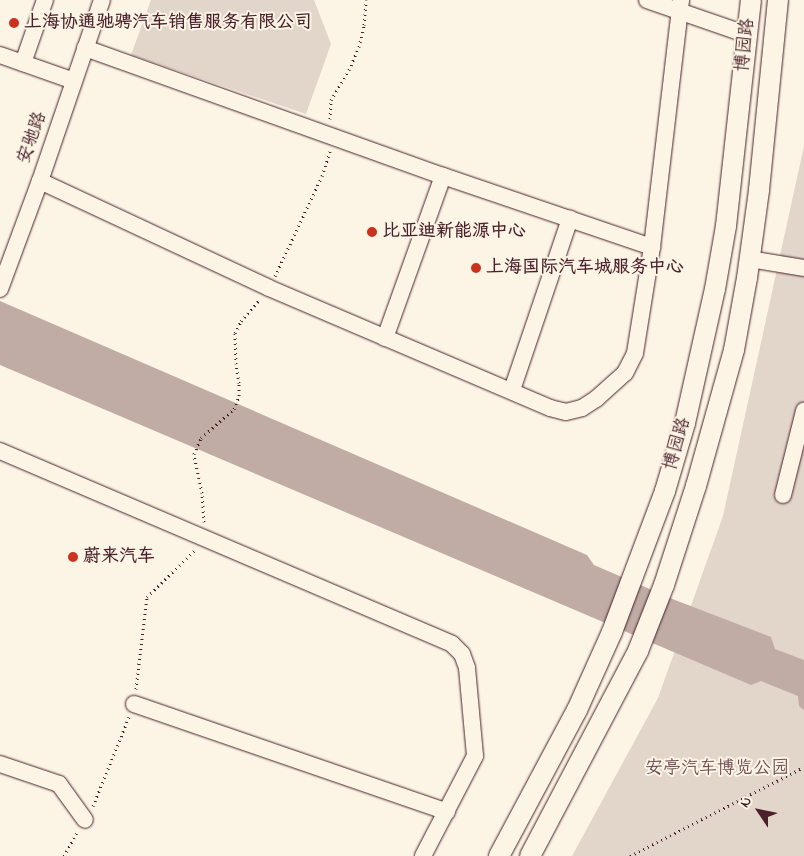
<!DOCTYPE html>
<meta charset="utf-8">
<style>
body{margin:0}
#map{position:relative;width:804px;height:856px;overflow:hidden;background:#fcf5e5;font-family:"Indie Flower","LXGW WenKai TC",sans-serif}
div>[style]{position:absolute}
.green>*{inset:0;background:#e2d5ca}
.water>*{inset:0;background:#c0aca5}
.path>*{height:3px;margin-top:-1.5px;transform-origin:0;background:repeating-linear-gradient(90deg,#4a1f2b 0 1px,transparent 0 5px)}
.roads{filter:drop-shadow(0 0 1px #4a1f2b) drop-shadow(0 0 1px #4a1f2b)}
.minor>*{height:16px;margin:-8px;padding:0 8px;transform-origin:8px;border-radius:8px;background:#fcf5e5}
.major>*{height:20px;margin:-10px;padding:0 10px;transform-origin:10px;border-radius:10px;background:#fcf5e5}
.dots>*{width:14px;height:14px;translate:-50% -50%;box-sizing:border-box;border:2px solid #fcf5e5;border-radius:50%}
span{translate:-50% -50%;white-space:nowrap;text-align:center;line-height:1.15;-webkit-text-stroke:4px #fcf5e5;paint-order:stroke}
.poi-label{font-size:18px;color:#4a1f2b;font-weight:700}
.left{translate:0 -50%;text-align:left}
.street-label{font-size:18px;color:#4a1f2b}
.park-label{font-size:18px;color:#704c53}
.north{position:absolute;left:734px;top:786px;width:50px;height:50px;-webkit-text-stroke:4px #fcf5e5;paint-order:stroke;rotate:304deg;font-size:14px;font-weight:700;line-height:20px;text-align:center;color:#4a1f2b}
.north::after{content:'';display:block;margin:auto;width:18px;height:22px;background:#4a1f2b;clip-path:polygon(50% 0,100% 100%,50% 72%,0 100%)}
</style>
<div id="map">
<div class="green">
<i style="clip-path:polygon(151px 0,314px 0,331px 44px,306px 114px,131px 55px)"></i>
<i style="clip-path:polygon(804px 146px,804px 856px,572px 856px,658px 698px,723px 516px)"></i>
</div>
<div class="water">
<i style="clip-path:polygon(0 301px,587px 555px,594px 565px,675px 600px,771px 637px,775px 649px,804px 660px,804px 710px,799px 706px,798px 696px,761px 681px,751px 685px,0 365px)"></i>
</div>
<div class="path">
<i style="left:330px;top:119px;width:19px;rotate:-87deg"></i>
<i style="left:331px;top:100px;width:35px;rotate:-59deg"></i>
<i style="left:349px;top:70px;width:25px;rotate:-67deg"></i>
<i style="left:359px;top:47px;width:23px;rotate:-77deg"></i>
<i style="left:364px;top:25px;width:25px;rotate:-85deg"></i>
<i style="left:275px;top:276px;width:110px;rotate:-64.8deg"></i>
<i style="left:322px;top:176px;width:26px;rotate:-72deg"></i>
<i style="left:204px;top:522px;width:29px;rotate:-94deg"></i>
<i style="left:202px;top:493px;width:40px;rotate:-102deg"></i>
<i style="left:194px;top:454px;width:17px;rotate:-66deg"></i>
<i style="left:201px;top:438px;width:44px;rotate:-41.3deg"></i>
<i style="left:234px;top:409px;width:14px;rotate:-69deg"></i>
<i style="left:239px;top:396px;width:13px;rotate:-90deg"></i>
<i style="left:239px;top:383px;width:19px;rotate:-99deg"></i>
<i style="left:236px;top:364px;width:31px;rotate:-92deg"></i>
<i style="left:235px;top:333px;width:13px;rotate:-63deg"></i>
<i style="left:241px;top:321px;width:28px;rotate:-49deg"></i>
<i style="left:136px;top:689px;width:93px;rotate:-83.2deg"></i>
<i style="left:147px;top:597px;width:66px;rotate:-44.4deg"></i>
<i style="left:93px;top:806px;width:96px;rotate:-68deg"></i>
<i style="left:64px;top:856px;width:26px;rotate:-61deg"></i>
<i style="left:630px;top:856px;width:195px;rotate:-27.1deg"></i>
</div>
<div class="roads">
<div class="minor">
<i style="left:647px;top:0;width:107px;rotate:19.1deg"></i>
<i style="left:85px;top:48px;width:380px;rotate:19.7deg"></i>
<i style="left:443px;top:176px;width:221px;rotate:18.8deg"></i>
<i style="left:0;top:55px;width:78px;rotate:19.4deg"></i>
<i style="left:23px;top:63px;width:67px;rotate:-70.8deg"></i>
<i style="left:40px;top:181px;width:253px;rotate:25deg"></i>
<i style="left:269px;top:288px;width:306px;rotate:23.1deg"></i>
<i style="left:550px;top:408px;width:16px;rotate:14deg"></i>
<i style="left:566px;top:412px;width:16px;rotate:-14deg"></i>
<i style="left:582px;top:408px;width:17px;rotate:-33deg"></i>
<i style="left:596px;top:399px;width:39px;rotate:-42deg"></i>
<i style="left:625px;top:373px;width:22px;rotate:-63deg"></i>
<i style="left:635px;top:353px;width:107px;rotate:-80.9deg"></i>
<i style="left:652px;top:247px;width:249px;rotate:-83.3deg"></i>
<i style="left:749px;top:259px;width:56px;rotate:9.3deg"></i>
<i style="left:0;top:289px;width:115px;rotate:-69.7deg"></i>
<i style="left:40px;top:181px;width:191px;rotate:-71.1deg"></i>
<i style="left:385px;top:338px;width:172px;rotate:-70.3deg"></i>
<i style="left:512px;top:390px;width:181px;rotate:-71.3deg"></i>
<i style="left:0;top:451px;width:491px;rotate:23.1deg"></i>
<i style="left:452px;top:644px;width:14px;rotate:45deg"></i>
<i style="left:462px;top:654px;width:15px;rotate:70deg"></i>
<i style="left:467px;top:668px;width:88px;rotate:84.8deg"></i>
<i style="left:475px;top:756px;width:113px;rotate:117.5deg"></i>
<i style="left:783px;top:495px;width:87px;rotate:-76deg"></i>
<i style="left:134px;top:704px;width:331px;rotate:19deg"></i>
<i style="left:0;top:764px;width:62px;rotate:18.7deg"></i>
<i style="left:59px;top:784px;width:44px;rotate:54.2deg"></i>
</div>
<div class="major">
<i style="left:499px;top:856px;width:166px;rotate:-61.9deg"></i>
<i style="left:577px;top:710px;width:85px;rotate:-65.8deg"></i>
<i style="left:612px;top:632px;width:151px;rotate:-69.4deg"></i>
<i style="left:665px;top:491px;width:71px;rotate:-73.6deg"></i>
<i style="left:685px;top:423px;width:137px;rotate:-77.4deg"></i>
<i style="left:715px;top:289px;width:64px;rotate:-80.1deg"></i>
<i style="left:726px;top:226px;width:227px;rotate:-83.7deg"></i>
<i style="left:530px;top:856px;width:232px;rotate:-62.2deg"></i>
<i style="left:638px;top:651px;width:71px;rotate:-68.5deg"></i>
<i style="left:664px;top:585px;width:104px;rotate:-72.1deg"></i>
<i style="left:696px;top:486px;width:141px;rotate:-74.4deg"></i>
<i style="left:734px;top:350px;width:73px;rotate:-79.8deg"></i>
<i style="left:747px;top:278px;width:89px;rotate:-82.2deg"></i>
<i style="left:759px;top:190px;width:191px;rotate:-84.3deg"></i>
</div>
</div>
<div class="dots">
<i style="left:14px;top:23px;background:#c8321e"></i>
<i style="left:372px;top:232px;background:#c8321e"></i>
<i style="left:476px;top:268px;background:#c8321e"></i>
<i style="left:73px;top:557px;background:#c8321e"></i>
</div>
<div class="poi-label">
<span class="left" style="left:24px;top:23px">上海协通驰骋汽车销售服务有限公司</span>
<span class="left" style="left:382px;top:232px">比亚迪新能源中心</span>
<span class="left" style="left:486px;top:268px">上海国际汽车城服务中心</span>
<span class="left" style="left:83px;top:557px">蔚来汽车</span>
</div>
<div class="street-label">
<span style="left:746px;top:45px;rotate:-84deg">博园路</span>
<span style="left:33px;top:138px;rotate:-71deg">安驰路</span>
<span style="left:678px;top:444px;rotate:-74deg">博园路</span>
</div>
<div class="park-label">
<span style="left:717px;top:769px">安亭汽车博览公园</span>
</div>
<div class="north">N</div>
</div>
